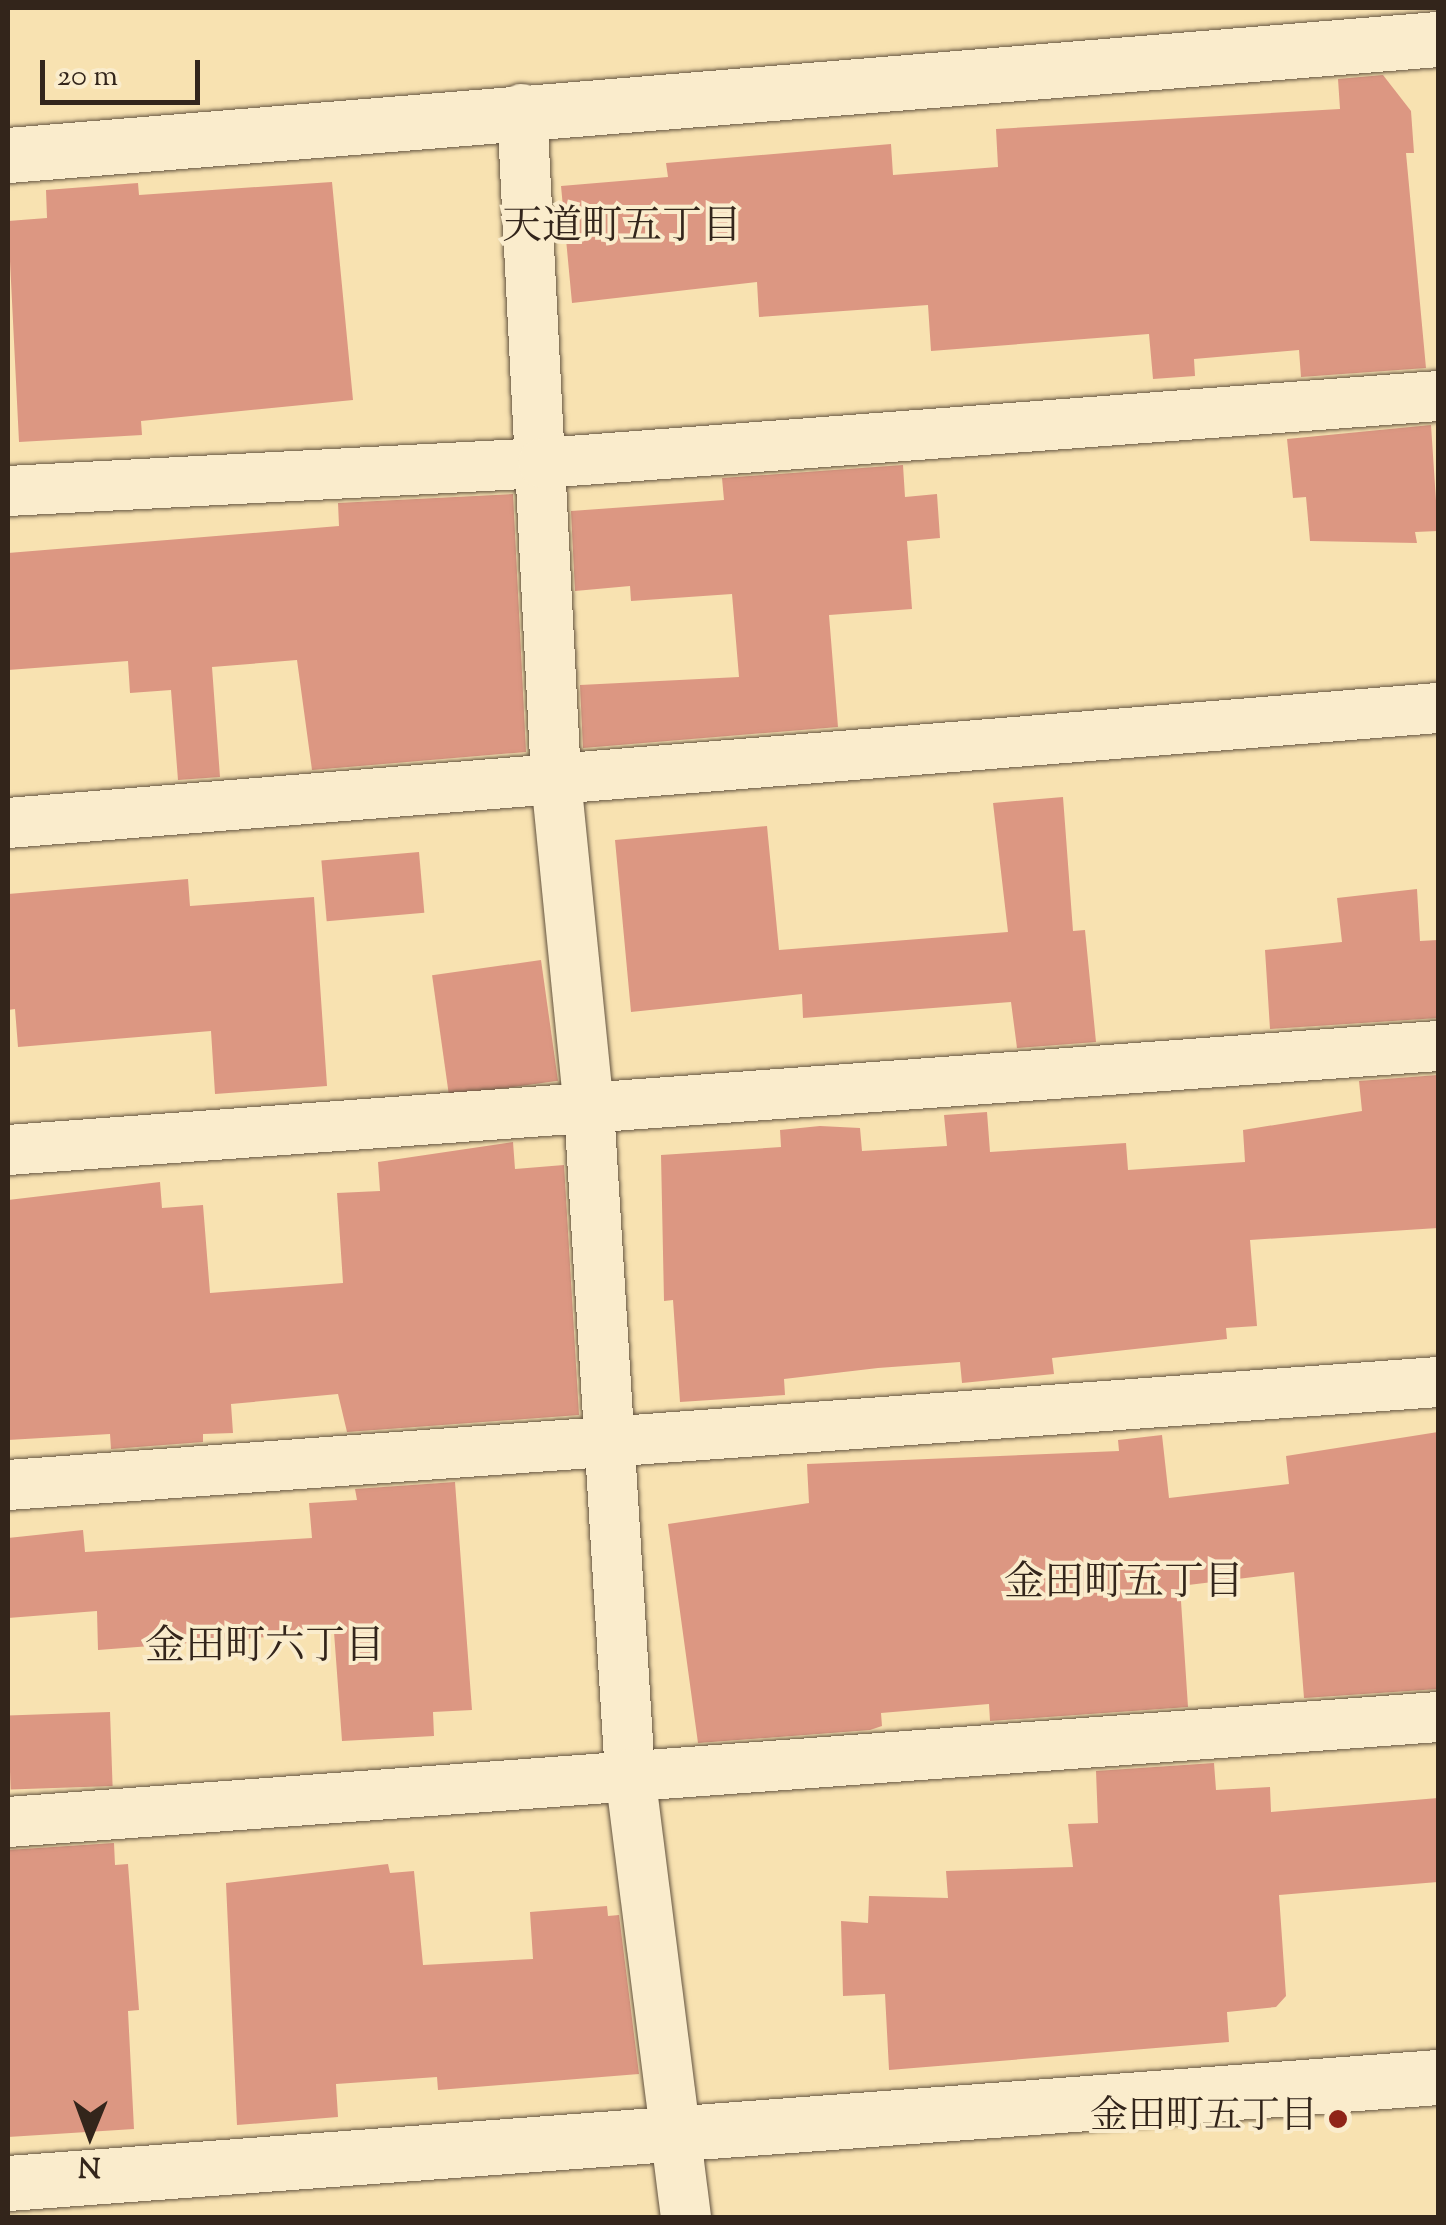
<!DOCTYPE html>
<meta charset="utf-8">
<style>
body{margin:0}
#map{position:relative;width:1446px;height:2225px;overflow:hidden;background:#f8e2b1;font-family:"Sorts Mill Goudy","Noto Serif JP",serif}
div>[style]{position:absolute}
.building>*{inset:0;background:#dc9782;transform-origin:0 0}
.roads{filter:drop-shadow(0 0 2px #645440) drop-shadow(0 0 2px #645440)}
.minor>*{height:50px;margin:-25px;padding:0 25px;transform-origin:25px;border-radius:25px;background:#faeccc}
.tertiary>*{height:55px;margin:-27.5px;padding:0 27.5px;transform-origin:27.5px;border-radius:27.5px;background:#faeccc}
.dots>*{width:28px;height:28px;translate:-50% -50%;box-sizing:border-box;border:5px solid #faeccc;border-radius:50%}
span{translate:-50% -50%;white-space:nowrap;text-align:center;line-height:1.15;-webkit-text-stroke:8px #faeccc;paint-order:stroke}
.poi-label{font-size:38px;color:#33251b}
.right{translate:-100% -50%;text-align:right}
.neighbourhood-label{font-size:40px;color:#33251b}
.frame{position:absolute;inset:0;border:10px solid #33251b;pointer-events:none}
.north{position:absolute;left:40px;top:2085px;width:100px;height:100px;-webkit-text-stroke:8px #faeccc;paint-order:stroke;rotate:181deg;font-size:28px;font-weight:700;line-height:40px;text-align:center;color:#33251b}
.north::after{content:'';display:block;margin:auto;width:35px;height:45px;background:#33251b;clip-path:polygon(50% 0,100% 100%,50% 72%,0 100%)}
.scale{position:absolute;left:40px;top:60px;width:160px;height:45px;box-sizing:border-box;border:5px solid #33251b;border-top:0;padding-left:12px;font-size:30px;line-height:35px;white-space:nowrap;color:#33251b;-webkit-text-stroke:8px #faeccc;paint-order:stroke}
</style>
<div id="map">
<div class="building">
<i style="clip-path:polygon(1383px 75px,1411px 111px,1414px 153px,1406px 153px,1426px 368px,1301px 377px,1299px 350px,1194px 359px,1195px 376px,1153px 379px,1149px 334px,931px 351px,928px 305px,759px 317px,757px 282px,572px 303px,561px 186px,668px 177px,666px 163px,891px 144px,893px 175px,998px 167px,996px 129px,1340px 109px,1338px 79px)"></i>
<i style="clip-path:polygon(332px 182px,353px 400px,141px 421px,142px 435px,19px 442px,8px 221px,47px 218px,46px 190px,138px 183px,139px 195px)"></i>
<i style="clip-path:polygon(1431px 425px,1438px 531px,1415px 532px,1417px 543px,1310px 541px,1306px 497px,1293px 498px,1287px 439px)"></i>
<i style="clip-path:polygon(903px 465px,905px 497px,937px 494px,940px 538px,907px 541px,912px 609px,829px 615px,838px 727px,583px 748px,580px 685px,739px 677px,732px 594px,631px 601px,630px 586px,575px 591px,571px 511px,724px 500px,722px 478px)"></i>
<i style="clip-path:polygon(513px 494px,526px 752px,312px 770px,297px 660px,212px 667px,220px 777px,178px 780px,171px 690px,130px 693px,128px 661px,8px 670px,8px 553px,339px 526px,338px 503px)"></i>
<i style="clip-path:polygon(1063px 797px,1073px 931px,1085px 930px,1096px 1042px,1017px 1048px,1011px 1002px,803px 1018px,802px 994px,631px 1012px,615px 840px,767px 826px,779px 950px,1008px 932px,993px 803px)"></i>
<i style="left:419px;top:852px;width:61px;height:98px;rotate:85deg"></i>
<i style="clip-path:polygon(188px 879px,190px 906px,314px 897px,327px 1086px,215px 1094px,211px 1031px,18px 1047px,15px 1009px,8px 1010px,8px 894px)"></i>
<i style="clip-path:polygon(1417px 889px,1420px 941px,1438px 940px,1438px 1018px,1270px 1029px,1265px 950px,1342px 942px,1337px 898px)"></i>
<i style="left:541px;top:960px;width:122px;height:110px;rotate:82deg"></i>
<i style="clip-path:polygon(1438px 1075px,1438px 1228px,1250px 1240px,1257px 1326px,1226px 1328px,1227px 1339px,1052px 1358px,1054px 1374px,962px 1383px,960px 1362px,878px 1368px,784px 1379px,785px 1395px,680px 1402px,673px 1300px,664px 1301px,661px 1155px,781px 1147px,780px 1130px,820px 1126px,860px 1128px,862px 1151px,947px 1146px,944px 1115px,987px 1112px,990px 1152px,1126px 1143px,1128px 1170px,1245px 1162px,1243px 1130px,1362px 1111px,1359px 1081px)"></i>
<i style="clip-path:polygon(513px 1142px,515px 1169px,564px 1165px,579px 1415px,347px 1432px,338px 1394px,231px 1404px,233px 1433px,203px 1434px,203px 1442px,111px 1449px,110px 1434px,8px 1440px,8px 1200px,160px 1182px,162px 1208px,203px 1205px,210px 1293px,343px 1283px,337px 1193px,380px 1191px,378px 1162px)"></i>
<i style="clip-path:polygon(1438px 1432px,1438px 1689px,1304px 1698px,1294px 1572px,1180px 1586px,1188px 1707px,990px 1721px,989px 1704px,881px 1713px,882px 1726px,870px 1730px,698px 1743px,668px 1524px,809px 1503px,807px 1464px,1119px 1451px,1118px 1440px,1162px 1435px,1169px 1498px,1289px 1484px,1286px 1456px)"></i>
<i style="clip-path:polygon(455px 1482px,472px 1710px,433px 1712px,434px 1736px,342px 1741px,334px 1632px,98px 1650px,97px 1611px,8px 1618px,8px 1538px,83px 1530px,85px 1552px,312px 1538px,309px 1503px,357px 1500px,355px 1489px)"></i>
<i style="left:110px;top:1712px;width:74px;height:102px;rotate:88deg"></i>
<i style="clip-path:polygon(1214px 1763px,1216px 1790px,1270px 1787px,1271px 1812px,1438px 1798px,1438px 1882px,1279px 1895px,1286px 1996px,1276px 2007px,1227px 2012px,1229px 2042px,889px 2070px,885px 1994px,843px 1996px,841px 1921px,868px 1923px,869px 1896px,948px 1898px,946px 1871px,1073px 1867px,1068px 1824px,1098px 1823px,1096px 1771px)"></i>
<i style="clip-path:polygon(114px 1843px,115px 1865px,128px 1864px,139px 2010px,128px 2011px,134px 2129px,8px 2137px,8px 1850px)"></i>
<i style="clip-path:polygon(388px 1864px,390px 1873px,414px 1871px,423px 1965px,533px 1959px,530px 1912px,607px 1906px,608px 1916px,619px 1915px,639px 2074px,438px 2090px,437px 2077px,336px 2084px,338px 2117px,237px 2125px,226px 1883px)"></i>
</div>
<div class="roads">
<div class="minor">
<i style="left:522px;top:109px;width:671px;rotate:87.09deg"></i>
<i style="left:556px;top:779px;width:331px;rotate:84.3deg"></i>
<i style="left:589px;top:1108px;width:667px;rotate:86.48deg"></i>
<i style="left:630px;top:1774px;width:448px;rotate:82.8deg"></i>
<i style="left:8px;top:491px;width:536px;rotate:-3deg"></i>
<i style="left:543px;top:463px;width:898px;rotate:-4.28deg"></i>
<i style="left:8px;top:823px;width:1435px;rotate:-4.6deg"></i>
<i style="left:8px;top:1150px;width:1434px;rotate:-4.16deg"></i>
<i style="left:8px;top:1485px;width:1434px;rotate:-4.12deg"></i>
<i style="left:8px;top:1822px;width:1434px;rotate:-4.2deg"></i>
</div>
<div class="tertiary">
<i style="left:8px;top:155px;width:1435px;rotate:-4.64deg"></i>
<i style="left:8px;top:2183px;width:1434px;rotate:-4.24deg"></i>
</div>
</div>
<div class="dots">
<i style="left:1338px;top:2119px;background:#8f2418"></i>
</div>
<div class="poi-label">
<span class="right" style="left:1318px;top:2119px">金田町五丁目</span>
</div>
<div class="neighbourhood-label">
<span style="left:622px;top:229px">天道町五丁目</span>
<span style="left:1124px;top:1585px">金田町五丁目</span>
<span style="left:265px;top:1649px">金田町六丁目</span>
</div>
<div class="frame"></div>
<div class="north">N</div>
<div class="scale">20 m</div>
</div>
